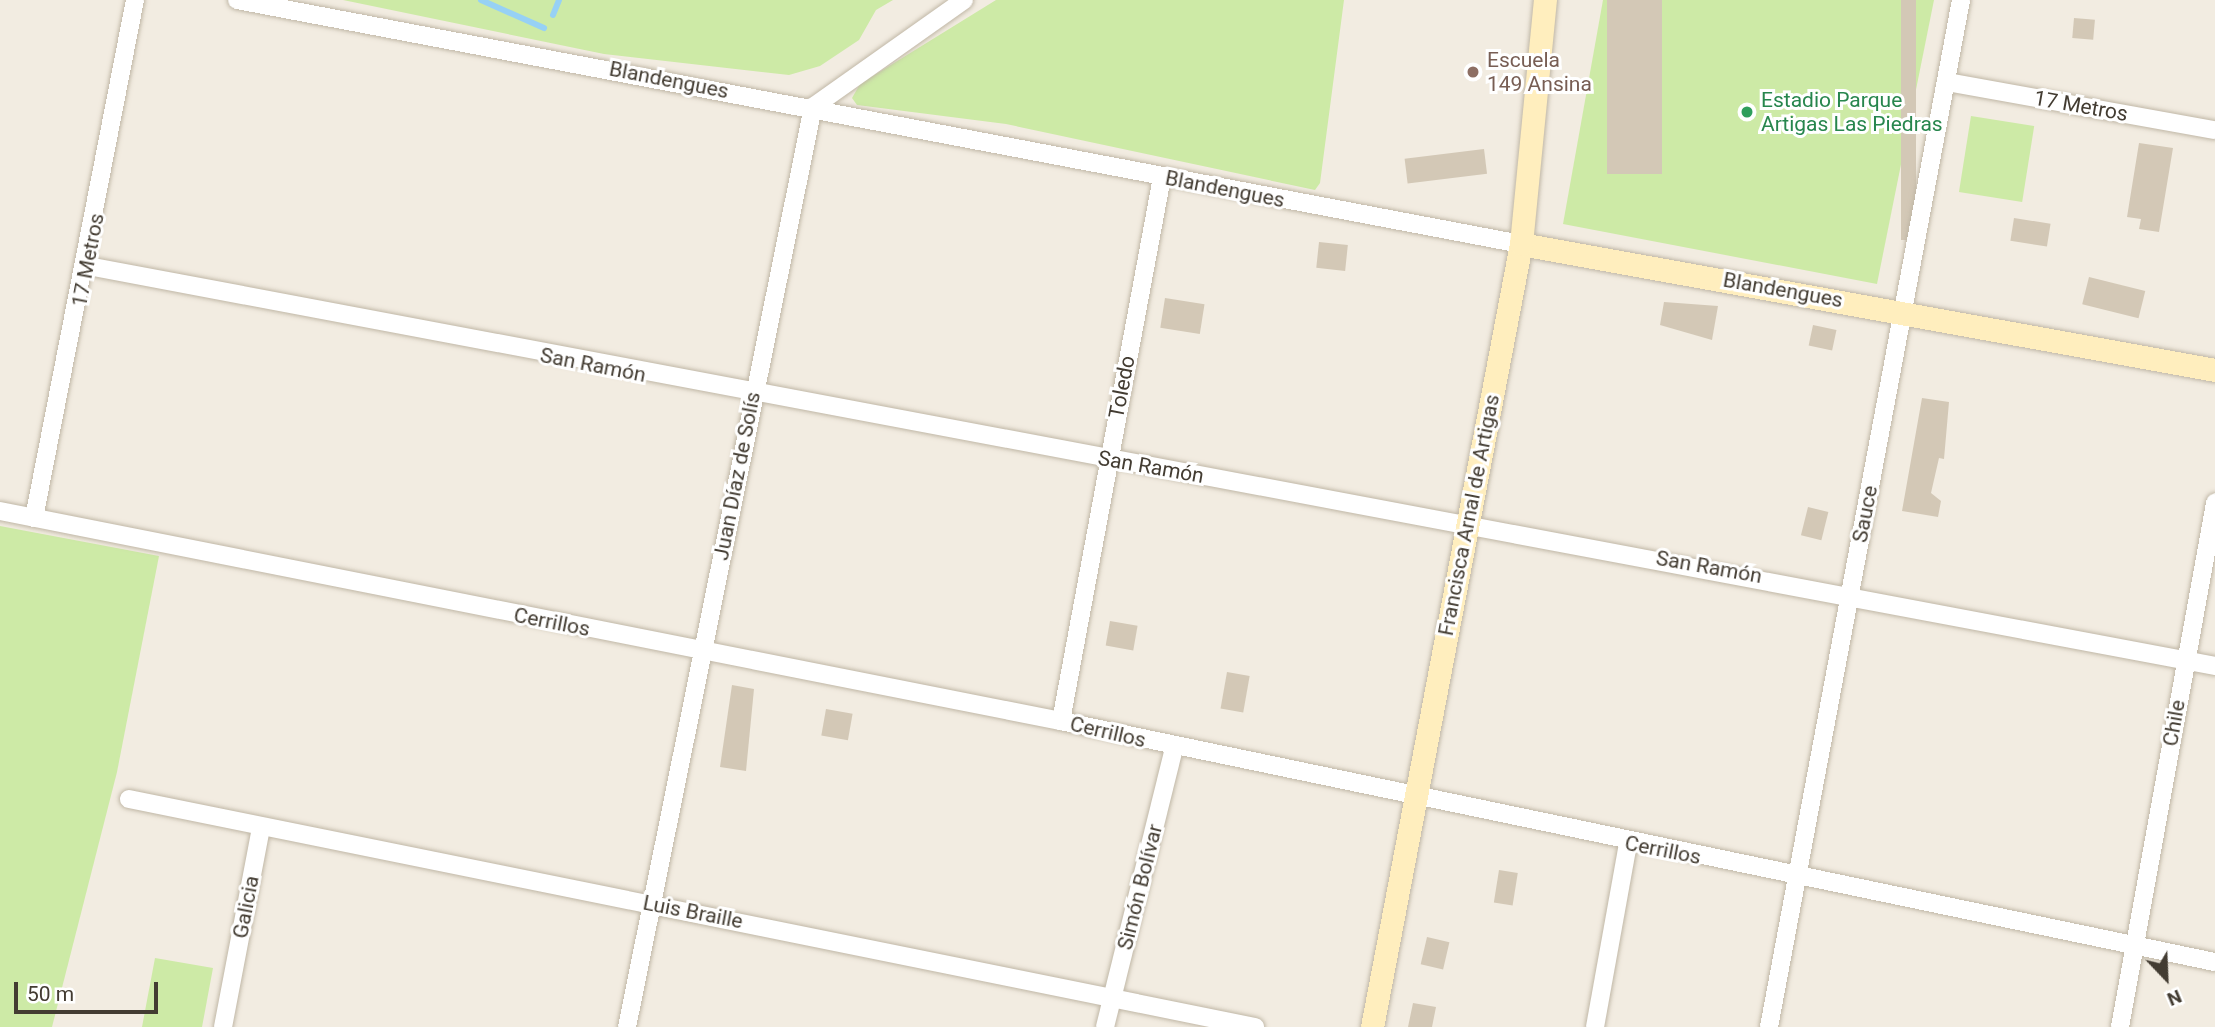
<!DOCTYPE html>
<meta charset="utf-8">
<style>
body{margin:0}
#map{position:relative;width:2215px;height:1027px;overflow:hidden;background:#f2ece1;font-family:Roboto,sans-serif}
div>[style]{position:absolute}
.green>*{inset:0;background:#cdeaa6;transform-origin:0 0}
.stream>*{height:6px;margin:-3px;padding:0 3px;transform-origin:3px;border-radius:3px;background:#97d1f5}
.building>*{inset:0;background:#d3c8b6;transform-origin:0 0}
.roads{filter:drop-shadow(0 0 2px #c0b7a6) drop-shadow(0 0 2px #c0b7a6)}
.street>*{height:18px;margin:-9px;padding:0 9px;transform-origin:9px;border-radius:9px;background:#fff}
.secondary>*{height:23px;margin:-11.5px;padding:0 11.5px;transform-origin:11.5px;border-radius:11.5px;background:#ffeebe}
.dots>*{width:19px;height:19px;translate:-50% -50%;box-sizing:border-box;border:4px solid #fff;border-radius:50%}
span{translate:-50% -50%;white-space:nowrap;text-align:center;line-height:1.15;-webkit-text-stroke:6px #fff;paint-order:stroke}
.education-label{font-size:21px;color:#785e54}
.left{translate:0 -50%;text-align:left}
.street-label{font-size:21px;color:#433c32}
.leisure-label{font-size:21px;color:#27864d}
.north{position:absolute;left:2131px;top:943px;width:70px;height:70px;-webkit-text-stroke:5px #fff;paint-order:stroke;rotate:157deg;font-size:19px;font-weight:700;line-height:28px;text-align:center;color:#433c32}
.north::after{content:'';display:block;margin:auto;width:24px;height:32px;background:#433c32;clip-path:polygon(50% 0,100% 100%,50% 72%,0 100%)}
.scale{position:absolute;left:14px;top:982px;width:144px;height:32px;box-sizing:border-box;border:4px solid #433c32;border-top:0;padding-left:9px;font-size:21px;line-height:24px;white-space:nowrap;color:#433c32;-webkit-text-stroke:5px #fff;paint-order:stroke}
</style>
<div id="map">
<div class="green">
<i style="clip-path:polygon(343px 0,893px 0,876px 10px,859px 40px,820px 66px,789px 75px,604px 54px)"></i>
<i style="clip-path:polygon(996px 0,1344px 0,1320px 183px,1315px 190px,1006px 124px,857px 105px,852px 98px,860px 84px)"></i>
<i style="clip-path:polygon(1603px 0,1934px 0,1877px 284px,1563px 224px)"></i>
<i style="left:1971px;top:116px;width:64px;height:77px;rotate:9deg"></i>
<i style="clip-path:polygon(0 526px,159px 556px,117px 772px,52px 1027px,0 1027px)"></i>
<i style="clip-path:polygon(155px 958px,213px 968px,202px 1027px,142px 1027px)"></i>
</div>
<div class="stream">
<i style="left:481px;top:0;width:69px;rotate:24deg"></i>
<i style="left:553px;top:15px;width:16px;rotate:-68deg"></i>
</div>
<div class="building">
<i style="left:1607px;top:0;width:55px;height:174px"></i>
<i style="left:1901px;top:0;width:15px;height:240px"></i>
<i style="left:2074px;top:18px;width:21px;height:20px;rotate:5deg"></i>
<i style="clip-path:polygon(2139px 143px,2173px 148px,2159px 232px,2139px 229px,2141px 219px,2127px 217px)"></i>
<i style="left:1484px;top:149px;width:25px;height:80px;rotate:83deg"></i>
<i style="left:2014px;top:218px;width:37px;height:23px;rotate:9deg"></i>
<i style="left:1319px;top:242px;width:29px;height:26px;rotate:6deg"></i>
<i style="left:2089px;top:277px;width:58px;height:28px;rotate:14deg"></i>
<i style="left:1165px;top:298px;width:40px;height:30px;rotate:9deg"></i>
<i style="clip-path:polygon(1664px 302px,1718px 306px,1712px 340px,1660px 325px)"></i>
<i style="left:1813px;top:325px;width:24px;height:21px;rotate:12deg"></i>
<i style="clip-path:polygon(1922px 398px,1949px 402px,1944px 459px,1939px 458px,1931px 493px,1941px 501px,1938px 517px,1902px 511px)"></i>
<i style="left:1808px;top:507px;width:21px;height:29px;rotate:14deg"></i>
<i style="left:1110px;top:621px;width:28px;height:25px;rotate:10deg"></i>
<i style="left:1227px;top:672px;width:23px;height:37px;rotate:10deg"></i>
<i style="clip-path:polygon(732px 685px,754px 689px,746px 771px,720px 767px)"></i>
<i style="left:826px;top:709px;width:27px;height:27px;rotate:10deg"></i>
<i style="left:1499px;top:870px;width:19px;height:33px;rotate:9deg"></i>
<i style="left:1427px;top:937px;width:23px;height:28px;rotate:13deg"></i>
<i style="clip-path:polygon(1413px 1003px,1436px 1007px,1432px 1027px,1408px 1027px)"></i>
</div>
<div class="roads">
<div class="street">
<i style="left:237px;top:0;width:1307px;rotate:10.76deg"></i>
<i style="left:1947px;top:82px;width:272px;rotate:10.2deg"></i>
<i style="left:88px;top:266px;width:2164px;rotate:10.65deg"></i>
<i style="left:0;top:511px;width:1082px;rotate:11.2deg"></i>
<i style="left:1061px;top:721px;width:1179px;rotate:11.8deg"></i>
<i style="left:34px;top:518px;width:528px;rotate:-78.97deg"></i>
<i style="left:1061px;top:721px;width:553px;rotate:-79.48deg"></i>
<i style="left:129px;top:799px;width:1149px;rotate:11.45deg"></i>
<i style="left:223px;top:1027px;width:203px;rotate:-79.2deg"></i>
<i style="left:627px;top:1027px;width:939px;rotate:-78.57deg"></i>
<i style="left:813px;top:107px;width:185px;rotate:-35.3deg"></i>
<i style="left:1105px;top:1027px;width:287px;rotate:-76.1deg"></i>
<i style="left:1595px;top:1027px;width:187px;rotate:-79.8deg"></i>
<i style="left:1769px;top:1027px;width:1045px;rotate:-79.41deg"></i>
<i style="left:2120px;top:1027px;width:533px;rotate:-79.72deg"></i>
</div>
<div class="secondary">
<i style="left:1521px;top:244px;width:705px;rotate:10.29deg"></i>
<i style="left:1372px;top:1027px;width:797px;rotate:-79.23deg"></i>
<i style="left:1521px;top:244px;width:245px;rotate:-84.4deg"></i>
</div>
</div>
<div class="dots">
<i style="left:1473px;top:72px;background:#8d6e63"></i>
<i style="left:1747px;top:112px;background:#2e9e5b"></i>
</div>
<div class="education-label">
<span class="left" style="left:1487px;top:72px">Escuela<br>149 Ansina</span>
</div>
<div class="street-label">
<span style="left:669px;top:80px;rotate:11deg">Blandengues</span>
<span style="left:2081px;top:106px;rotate:10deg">17 Metros</span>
<span style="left:1225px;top:189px;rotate:11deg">Blandengues</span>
<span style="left:88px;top:260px;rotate:-79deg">17 Metros</span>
<span style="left:1783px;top:290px;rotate:10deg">Blandengues</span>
<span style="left:593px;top:365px;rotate:11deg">San Ramón</span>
<span style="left:1122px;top:387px;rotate:-79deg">Toledo</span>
<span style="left:1151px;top:467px;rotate:10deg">San Ramón</span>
<span style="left:737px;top:476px;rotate:-79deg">Juan Díaz de Solís</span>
<span style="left:1865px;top:514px;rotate:-79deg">Sauce</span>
<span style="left:1469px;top:515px;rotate:-79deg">Francisca Arnal de Artigas</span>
<span style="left:1709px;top:567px;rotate:10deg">San Ramón</span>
<span style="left:552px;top:622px;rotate:11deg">Cerrillos</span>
<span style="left:2174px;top:723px;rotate:-80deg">Chile</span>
<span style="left:1108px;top:732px;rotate:13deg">Cerrillos</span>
<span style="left:1663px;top:850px;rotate:11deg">Cerrillos</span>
<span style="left:1140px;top:887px;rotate:-76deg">Simón Bolívar</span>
<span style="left:246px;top:907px;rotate:-79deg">Galicia</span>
<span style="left:693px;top:912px;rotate:11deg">Luis Braille</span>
</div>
<div class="leisure-label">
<span class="left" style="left:1761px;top:112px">Estadio Parque<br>Artigas Las Piedras</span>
</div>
<div class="north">N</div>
<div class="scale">50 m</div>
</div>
